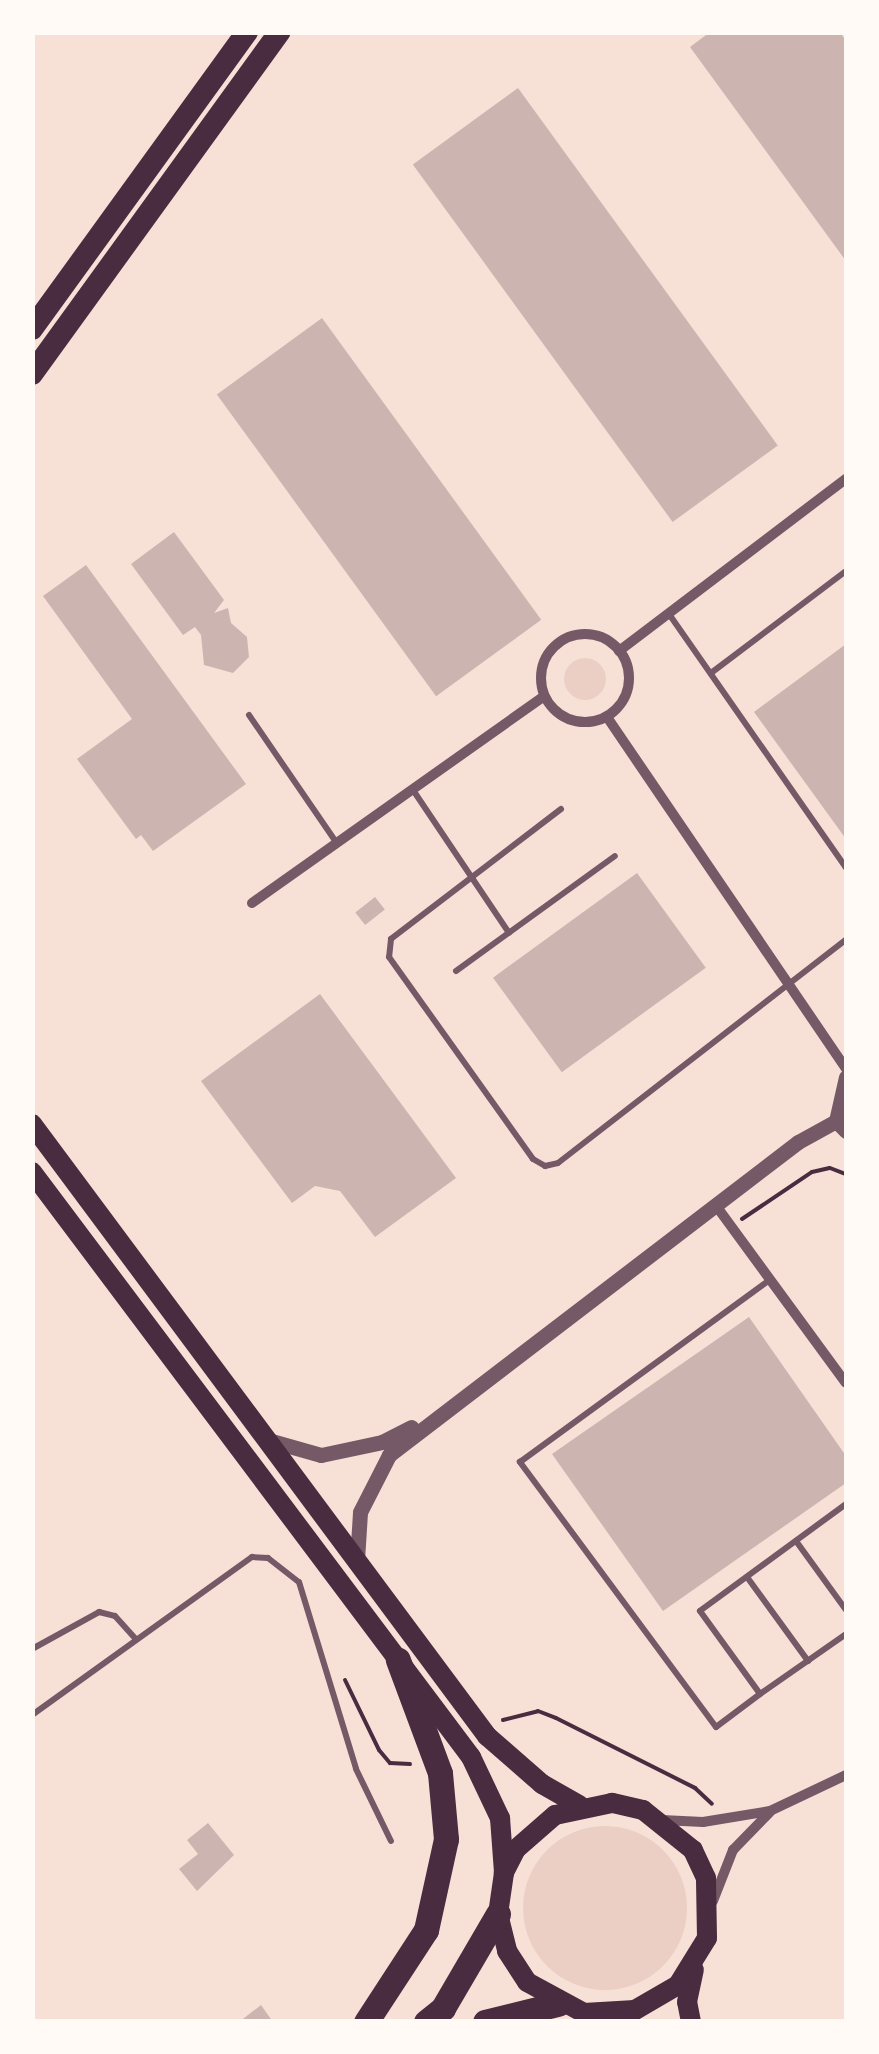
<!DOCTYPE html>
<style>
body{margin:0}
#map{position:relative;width:879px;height:2054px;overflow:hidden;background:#f7e1d7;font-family:Bitter,serif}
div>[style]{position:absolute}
.green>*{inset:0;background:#ebcfc5}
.round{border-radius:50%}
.building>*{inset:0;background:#ccb4b1;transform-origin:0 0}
.path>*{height:4px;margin:-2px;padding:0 2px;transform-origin:2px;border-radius:2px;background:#4a2c40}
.service>*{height:6px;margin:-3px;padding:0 3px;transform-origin:3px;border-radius:3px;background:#755966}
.minor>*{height:10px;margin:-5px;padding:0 5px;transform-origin:5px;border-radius:5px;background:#755966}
.minor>.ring{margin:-5px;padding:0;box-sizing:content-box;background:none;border:10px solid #755966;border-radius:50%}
.tertiary>*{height:15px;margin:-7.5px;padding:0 7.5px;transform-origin:7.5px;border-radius:7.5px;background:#755966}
.primary>*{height:20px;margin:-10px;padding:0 10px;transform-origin:10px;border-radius:10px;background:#4a2c40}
.trunk>*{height:22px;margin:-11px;padding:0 11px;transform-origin:11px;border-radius:11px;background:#4a2c40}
.motorway>*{height:25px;margin:-12.5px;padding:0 12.5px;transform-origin:12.5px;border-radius:12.5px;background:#4a2c40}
span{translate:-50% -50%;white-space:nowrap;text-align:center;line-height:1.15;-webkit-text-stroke:10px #fffaf5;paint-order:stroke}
.frame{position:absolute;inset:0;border:35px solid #fffaf5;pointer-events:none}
</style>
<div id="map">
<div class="green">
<i class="round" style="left:564px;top:658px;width:42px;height:42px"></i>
<i class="round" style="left:523px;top:1826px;width:164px;height:164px"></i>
</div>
<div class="building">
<i style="clip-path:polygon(710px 32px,840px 32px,846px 41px,846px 261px,690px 47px)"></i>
<i style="left:518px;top:88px;width:442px;height:130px;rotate:54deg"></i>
<i style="left:322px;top:318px;width:373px;height:130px;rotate:54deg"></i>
<i style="clip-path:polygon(174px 532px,224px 600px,214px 613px,228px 608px,231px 623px,247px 637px,249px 657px,233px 673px,204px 665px,201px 635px,195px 627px,183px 635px,131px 564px)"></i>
<i style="clip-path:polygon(86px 565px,246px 784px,153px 851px,141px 835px,136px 839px,77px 759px,132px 719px,43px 596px)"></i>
<i style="clip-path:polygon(846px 644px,846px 839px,754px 712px)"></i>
<i style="left:637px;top:873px;width:117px;height:178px;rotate:54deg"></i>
<i style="left:375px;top:897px;width:16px;height:25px;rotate:52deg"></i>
<i style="clip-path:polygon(320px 994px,456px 1178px,375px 1237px,340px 1191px,315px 1186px,292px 1203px,201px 1081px)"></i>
<i style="clip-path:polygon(749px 1317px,846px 1456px,846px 1483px,663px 1611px,552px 1454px)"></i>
<i style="clip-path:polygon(208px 1823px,234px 1855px,197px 1891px,179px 1869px,198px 1854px,187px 1840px)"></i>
<i style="clip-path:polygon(261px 2005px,273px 2022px,239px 2022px)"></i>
</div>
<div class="path">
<i style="left:742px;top:1219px;width:84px;rotate:-33.9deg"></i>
<i style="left:812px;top:1172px;width:18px;rotate:-13deg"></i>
<i style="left:830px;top:1168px;width:17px;rotate:21deg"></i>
<i style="left:345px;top:1680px;width:78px;rotate:64.1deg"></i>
<i style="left:379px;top:1750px;width:17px;rotate:50deg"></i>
<i style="left:390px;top:1763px;width:20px;rotate:3deg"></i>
<i style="left:503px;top:1720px;width:36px;rotate:-14deg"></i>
<i style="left:538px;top:1711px;width:19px;rotate:21deg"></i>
<i style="left:556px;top:1718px;width:156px;rotate:26.7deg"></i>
<i style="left:695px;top:1788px;width:23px;rotate:43deg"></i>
</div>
<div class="service">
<i style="left:669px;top:614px;width:310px;rotate:55.1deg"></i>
<i style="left:711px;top:673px;width:169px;rotate:-37.1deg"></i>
<i style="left:249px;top:715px;width:154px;rotate:55.6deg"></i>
<i style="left:413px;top:790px;width:172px;rotate:56.1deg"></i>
<i style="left:561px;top:809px;width:214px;rotate:142.6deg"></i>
<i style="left:391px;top:939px;width:18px;rotate:96deg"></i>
<i style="left:389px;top:957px;width:248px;rotate:54.5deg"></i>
<i style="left:533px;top:1159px;width:14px;rotate:30deg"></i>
<i style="left:545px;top:1166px;width:13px;rotate:-13deg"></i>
<i style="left:558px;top:1163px;width:364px;rotate:-37.8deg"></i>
<i style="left:456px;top:971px;width:196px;rotate:-35.9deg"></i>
<i style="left:846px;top:1504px;width:181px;rotate:143.8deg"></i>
<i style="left:700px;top:1611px;width:102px;rotate:54.1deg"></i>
<i style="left:760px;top:1694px;width:105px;rotate:-34.9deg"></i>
<i style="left:796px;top:1541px;width:85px;rotate:54.1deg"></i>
<i style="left:747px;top:1577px;width:104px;rotate:54deg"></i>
<i style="left:32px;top:1649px;width:77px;rotate:-28.9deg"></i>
<i style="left:99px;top:1612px;width:16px;rotate:14deg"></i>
<i style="left:115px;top:1616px;width:31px;rotate:48deg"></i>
<i style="left:760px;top:1694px;width:55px;rotate:143.1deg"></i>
<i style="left:716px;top:1727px;width:330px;rotate:-126.5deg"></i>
<i style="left:520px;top:1462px;width:309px;rotate:-36.1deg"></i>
<i style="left:32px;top:1715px;width:271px;rotate:-35.7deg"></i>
<i style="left:252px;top:1557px;width:16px;rotate:4deg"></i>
<i style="left:268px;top:1558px;width:39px;rotate:38deg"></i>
<i style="left:299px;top:1582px;width:195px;rotate:73deg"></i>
<i style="left:356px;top:1769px;width:80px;rotate:64.1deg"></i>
</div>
<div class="minor">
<i class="ring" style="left:541px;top:634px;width:78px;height:78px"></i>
<i style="left:619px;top:651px;width:285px;rotate:-37.2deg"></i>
<i style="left:607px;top:717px;width:425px;rotate:55.8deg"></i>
<i style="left:252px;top:903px;width:358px;rotate:-35.3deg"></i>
<i style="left:717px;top:1207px;width:218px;rotate:53.8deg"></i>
<i style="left:662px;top:1820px;width:41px;rotate:2.8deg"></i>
<i style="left:703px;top:1822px;width:68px;rotate:-9.3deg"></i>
<i style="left:770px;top:1811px;width:84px;rotate:-25.3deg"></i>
<i style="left:713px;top:1901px;width:55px;rotate:-68.6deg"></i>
<i style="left:733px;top:1850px;width:53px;rotate:-45.8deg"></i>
</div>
<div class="tertiary">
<i style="left:846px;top:1077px;width:45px;rotate:102.8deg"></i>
<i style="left:836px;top:1121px;width:14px;rotate:45deg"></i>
<i style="left:268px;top:1440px;width:55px;rotate:15.8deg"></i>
<i style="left:321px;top:1455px;width:62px;rotate:-12deg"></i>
<i style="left:382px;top:1442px;width:33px;rotate:-27deg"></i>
<i style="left:357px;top:1560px;width:48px;rotate:-86.4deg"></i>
<i style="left:360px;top:1512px;width:64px;rotate:-63deg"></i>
<i style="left:389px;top:1455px;width:515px;rotate:-37.43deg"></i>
<i style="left:798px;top:1142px;width:43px;rotate:-28.9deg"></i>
</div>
<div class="primary">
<i style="left:32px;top:1124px;width:763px;rotate:53.37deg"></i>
<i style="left:487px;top:1736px;width:73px;rotate:41.1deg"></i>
<i style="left:542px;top:1784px;width:43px;rotate:29.6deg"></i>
<i style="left:32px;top:1172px;width:731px;rotate:53.11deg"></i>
<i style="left:471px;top:1757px;width:68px;rotate:64.6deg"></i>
<i style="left:500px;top:1818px;width:55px;rotate:85.8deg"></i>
<i style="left:504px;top:1873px;width:41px;rotate:98.3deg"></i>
<i style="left:498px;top:1914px;width:38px;rotate:76deg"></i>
<i style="left:507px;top:1951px;width:37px;rotate:57deg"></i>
<i style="left:527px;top:1982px;width:65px;rotate:28.5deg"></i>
<i style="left:584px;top:2013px;width:51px;rotate:-3.4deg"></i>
<i style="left:635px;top:2010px;width:50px;rotate:-30.2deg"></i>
<i style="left:678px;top:1985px;width:55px;rotate:-58.3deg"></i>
<i style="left:707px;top:1938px;width:60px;rotate:-91deg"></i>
<i style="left:706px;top:1878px;width:31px;rotate:-115deg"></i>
<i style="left:693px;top:1850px;width:64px;rotate:-141.3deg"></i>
<i style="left:643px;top:1810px;width:32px;rotate:-167deg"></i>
<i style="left:612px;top:1803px;width:58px;rotate:168.1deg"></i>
<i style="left:555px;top:1815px;width:52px;rotate:138.9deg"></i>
<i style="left:516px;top:1849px;width:27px;rotate:117deg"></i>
<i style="left:691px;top:2022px;width:20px;rotate:-101deg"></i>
<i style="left:687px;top:2002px;width:33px;rotate:-78deg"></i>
</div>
<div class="trunk">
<i style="left:32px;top:329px;width:367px;rotate:-54.1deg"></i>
<i style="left:32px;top:374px;width:422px;rotate:-54.1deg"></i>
</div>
<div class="motorway">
<i style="left:366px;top:2022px;width:110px;rotate:-56.9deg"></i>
<i style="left:426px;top:1930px;width:93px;rotate:-77.6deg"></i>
<i style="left:446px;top:1839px;width:66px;rotate:-95.2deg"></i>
<i style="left:440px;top:1773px;width:121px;rotate:-110.4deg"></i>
<i style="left:426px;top:2022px;width:22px;rotate:-39deg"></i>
<i style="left:443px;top:2008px;width:109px;rotate:-59.7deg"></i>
<i style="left:485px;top:2022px;width:75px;rotate:-13.9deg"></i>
</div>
<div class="frame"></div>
</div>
